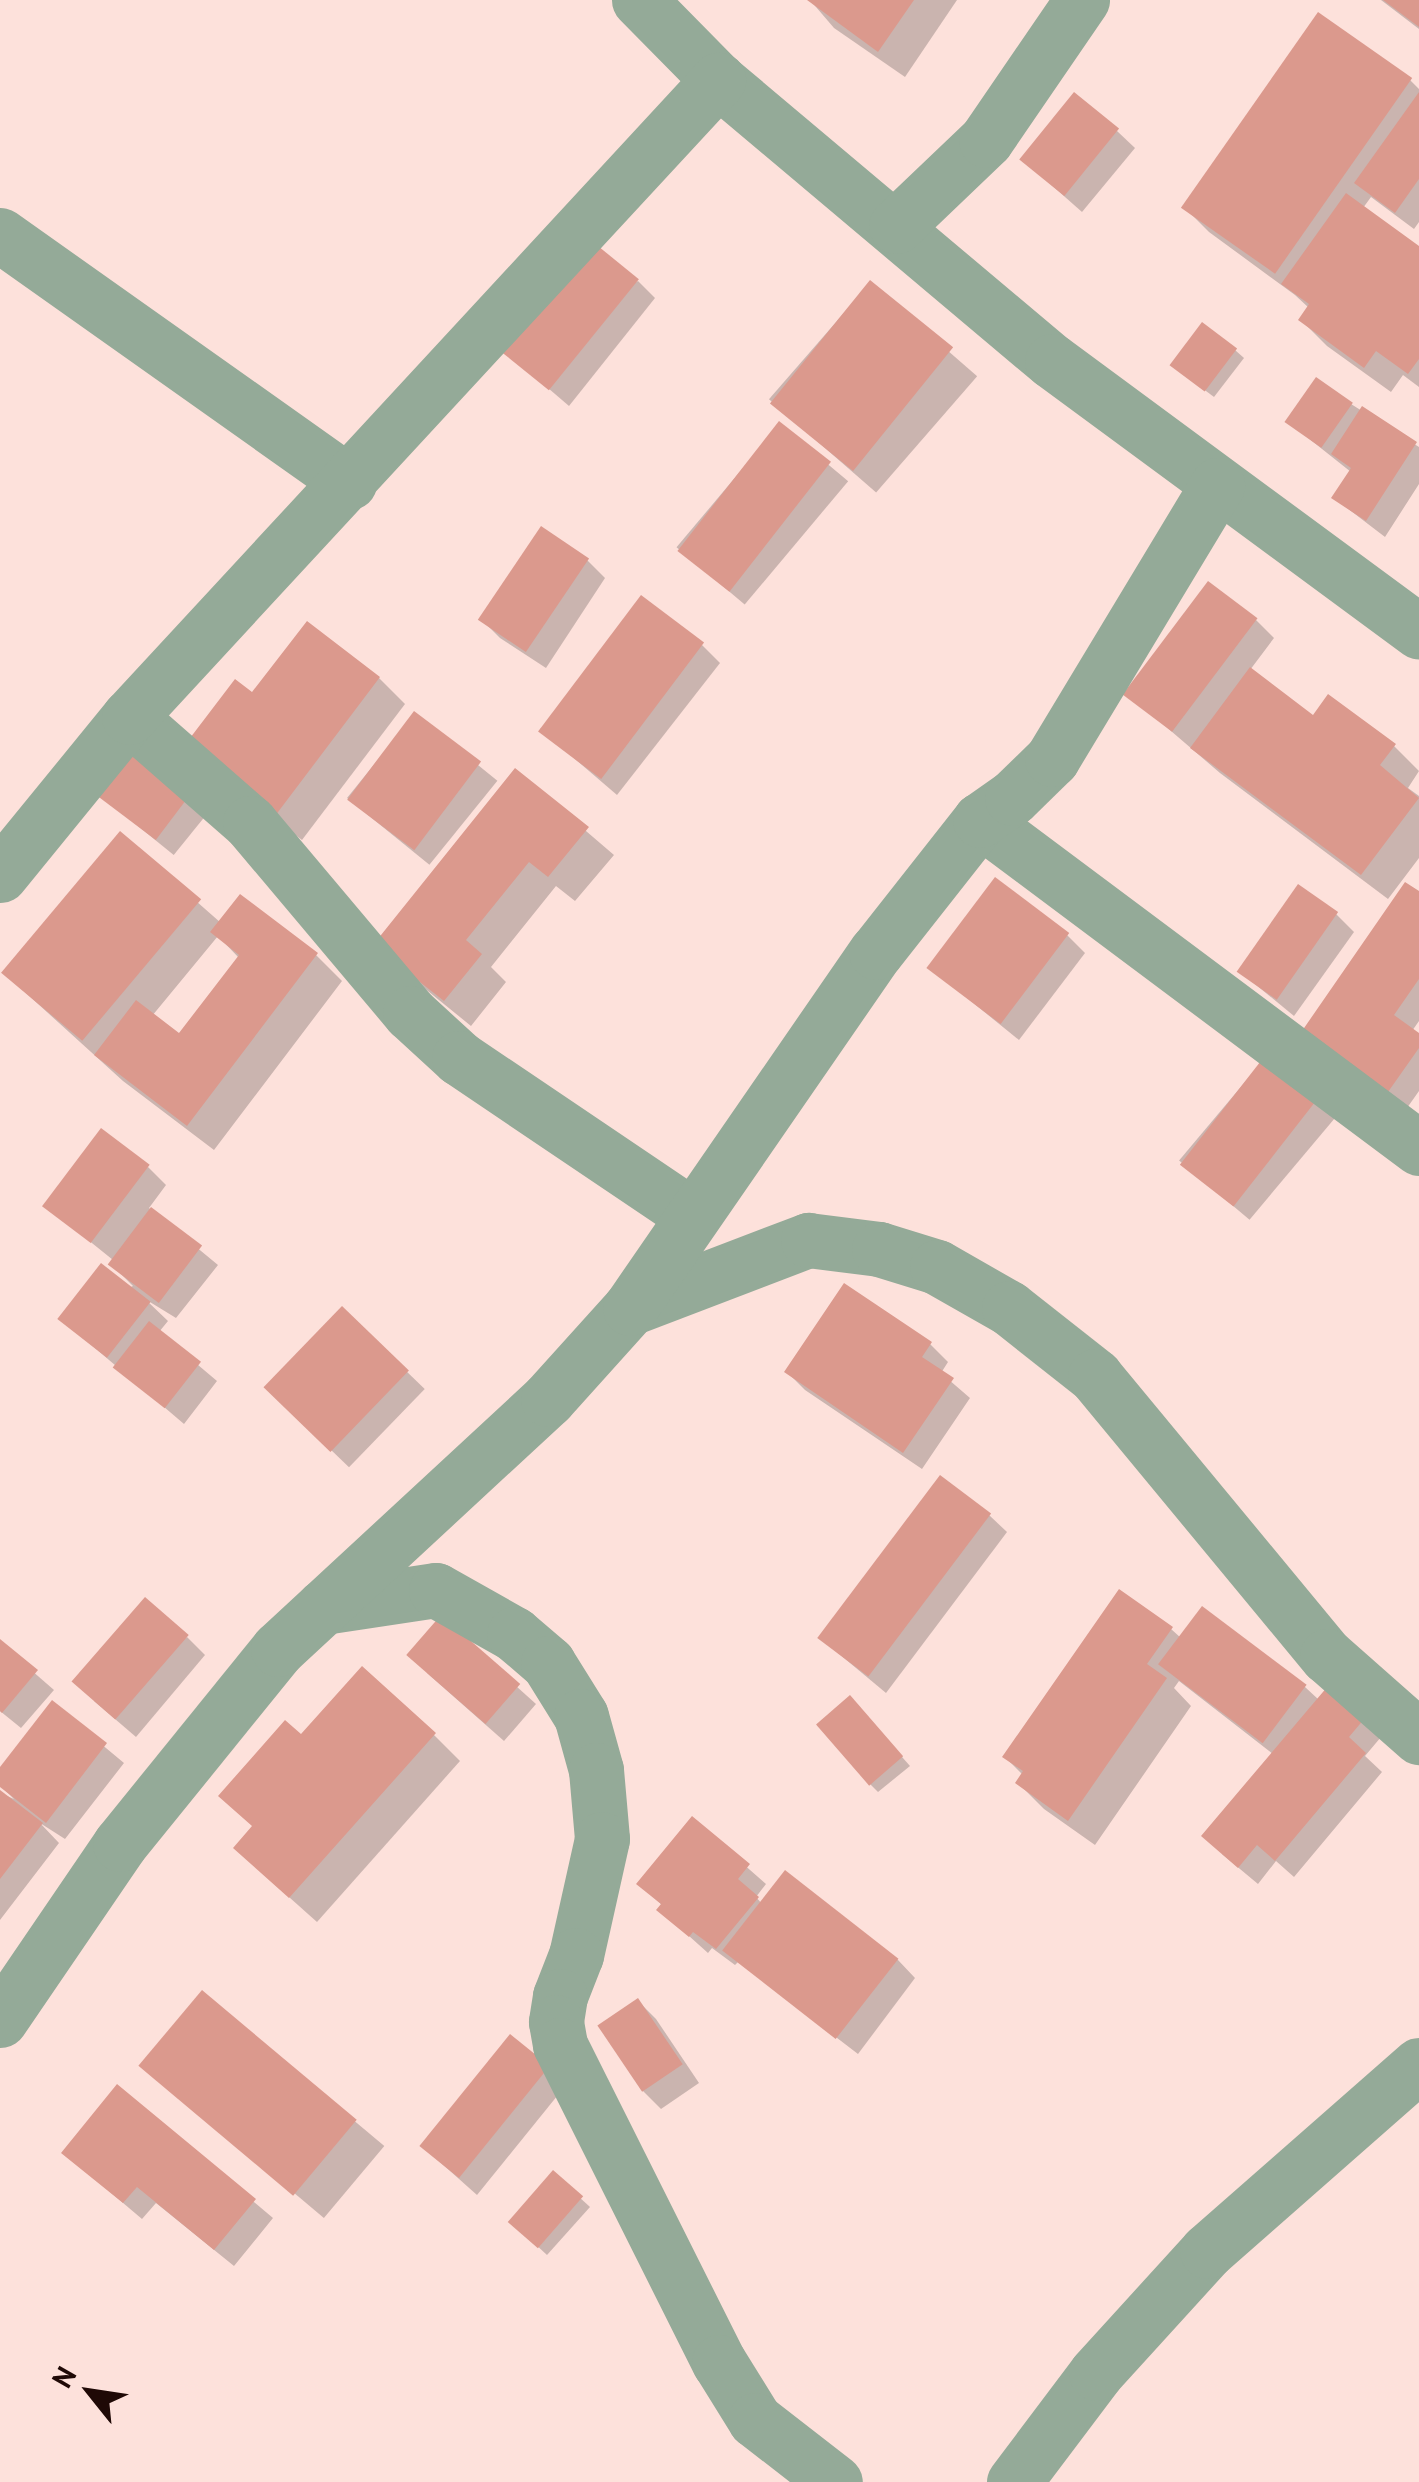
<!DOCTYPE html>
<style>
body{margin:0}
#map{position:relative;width:1419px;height:2482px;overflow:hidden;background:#fde1db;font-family:"PT Sans",sans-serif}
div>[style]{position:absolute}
.shadow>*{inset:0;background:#0003;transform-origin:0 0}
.building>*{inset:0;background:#db998d;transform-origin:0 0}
.minor>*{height:55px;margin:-27.5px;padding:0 27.5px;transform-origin:27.5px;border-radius:27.5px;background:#94aa98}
span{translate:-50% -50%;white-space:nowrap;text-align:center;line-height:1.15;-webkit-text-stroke:8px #fde1db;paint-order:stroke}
.north{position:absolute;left:40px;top:2342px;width:100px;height:100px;-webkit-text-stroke:8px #fde1db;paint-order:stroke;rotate:300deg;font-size:28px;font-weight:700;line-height:40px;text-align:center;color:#1f0906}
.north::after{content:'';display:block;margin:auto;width:35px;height:45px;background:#1f0906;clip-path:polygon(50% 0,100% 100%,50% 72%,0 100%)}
</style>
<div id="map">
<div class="shadow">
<i style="clip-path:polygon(810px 0,957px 0,905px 77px,834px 28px)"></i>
<i style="clip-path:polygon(1381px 0,1419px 0,1419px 29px)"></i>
<i style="clip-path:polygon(1410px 80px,1419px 89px,1419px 222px,1414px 229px,1371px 197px,1363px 208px,1419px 249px,1419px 387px,1403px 375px,1391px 392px,1327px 346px,1301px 320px,1309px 308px,1295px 295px,1209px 232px,1183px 206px)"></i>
<i style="clip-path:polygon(1117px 131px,1135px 148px,1082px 212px,1022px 159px)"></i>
<i style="clip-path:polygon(638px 281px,655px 298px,569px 406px,507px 353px)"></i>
<i style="left:870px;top:283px;width:142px;height:154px;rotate:41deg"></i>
<i style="clip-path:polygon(1235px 350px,1244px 358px,1214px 397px,1182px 373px)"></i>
<i style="clip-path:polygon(1351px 404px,1419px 447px,1419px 484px,1385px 537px,1334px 498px,1351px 472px,1288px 422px)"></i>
<i style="left:780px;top:424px;width:89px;height:161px;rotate:40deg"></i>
<i style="clip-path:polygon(587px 560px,605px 578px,546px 668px,500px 638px,482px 620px)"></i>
<i style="clip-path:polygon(1256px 620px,1274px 638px,1250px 670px,1314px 718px,1394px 746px,1419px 771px,1408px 788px,1419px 796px,1419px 858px,1388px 899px,1220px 773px,1129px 695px)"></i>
<i style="clip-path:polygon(702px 645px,720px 663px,617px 795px,540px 729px)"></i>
<i style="clip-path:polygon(379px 678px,405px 704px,302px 840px,213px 772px,253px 695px)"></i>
<i style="left:415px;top:714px;width:106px;height:108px;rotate:39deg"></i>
<i style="left:130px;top:750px;width:100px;height:54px;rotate:39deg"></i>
<i style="clip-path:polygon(516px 771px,614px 855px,575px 901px,556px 886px,491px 967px,506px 982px,471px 1026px,402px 970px)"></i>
<i style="clip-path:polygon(evenodd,121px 835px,221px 923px,316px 955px,342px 981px,214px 1150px,123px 1081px,5px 974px,121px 835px,218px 936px,239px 958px,180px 1036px,152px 1016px,218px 936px)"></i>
<i style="clip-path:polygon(1419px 894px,1419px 1021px,1412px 1031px,1419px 1036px,1419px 1091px,1407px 1108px,1323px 1048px)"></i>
<i style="clip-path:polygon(1336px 914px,1354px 932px,1294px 1016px,1239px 971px)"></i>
<i style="clip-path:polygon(1067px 935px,1085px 953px,1019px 1040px,930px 968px)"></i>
<i style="left:1271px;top:1051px;width:92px;height:143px;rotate:40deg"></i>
<i style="clip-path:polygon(148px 1167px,166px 1185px,149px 1208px,218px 1265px,176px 1318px,145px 1299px,168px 1321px,159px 1332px,217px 1381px,184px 1424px,61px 1319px,133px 1286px,111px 1264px,113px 1260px,46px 1206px)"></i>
<i style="left:342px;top:1309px;width:115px;height:109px;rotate:44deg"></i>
<i style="clip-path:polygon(930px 1344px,948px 1362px,941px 1373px,970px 1398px,922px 1469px,805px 1390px,787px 1372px)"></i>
<i style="clip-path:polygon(989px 1515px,1007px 1532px,886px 1693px,820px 1638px)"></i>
<i style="clip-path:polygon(442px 1619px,536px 1704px,504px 1741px,427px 1673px)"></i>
<i style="clip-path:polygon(1171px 1629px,1181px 1638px,1305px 1687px,1319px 1700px,1328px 1689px,1381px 1737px,1365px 1756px,1382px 1772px,1294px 1877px,1276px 1861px,1258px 1884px,1222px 1854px,1273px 1754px,1179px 1681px,1174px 1688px,1191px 1706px,1095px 1845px,1044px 1809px,1018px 1783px,1023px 1775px,1005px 1757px)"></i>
<i style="clip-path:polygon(187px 1637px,205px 1655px,136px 1737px,94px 1701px)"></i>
<i style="clip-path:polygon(0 1643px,54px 1690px,21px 1728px,0 1711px)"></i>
<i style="clip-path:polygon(52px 1703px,124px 1763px,65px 1839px,40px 1823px,59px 1843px,0 1920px,0 1793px,14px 1799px,0 1785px,0 1771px)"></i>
<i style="clip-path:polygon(858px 1707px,910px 1766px,878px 1792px,870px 1784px)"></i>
<i style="clip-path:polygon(434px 1735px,460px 1761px,317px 1922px,262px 1873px,254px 1828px,301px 1738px)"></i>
<i style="clip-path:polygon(692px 1819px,766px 1884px,756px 1897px,762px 1904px,898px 1960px,915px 1978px,858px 2054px,738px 1962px,735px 1965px,712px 1948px,708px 1953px,660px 1910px,663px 1906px,639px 1884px)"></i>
<i style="left:202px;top:1993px;width:238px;height:94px;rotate:40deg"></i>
<i style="clip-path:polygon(638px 2001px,656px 2019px,699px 2083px,661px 2109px,643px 2091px)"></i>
<i style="clip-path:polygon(548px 2068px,566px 2085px,477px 2195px,422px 2146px)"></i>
<i style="clip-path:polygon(118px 2087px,273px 2218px,234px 2266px,156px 2203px,142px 2219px,64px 2153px)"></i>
<i style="clip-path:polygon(554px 2174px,590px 2207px,547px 2255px,520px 2230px)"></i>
</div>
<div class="building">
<i style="clip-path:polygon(807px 0,914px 0,878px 52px)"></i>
<i style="clip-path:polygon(1383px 0,1419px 0,1419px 27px)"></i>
<i style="left:1318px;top:12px;width:115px;height:239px;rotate:35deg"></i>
<i style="left:1074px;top:92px;width:58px;height:87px;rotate:39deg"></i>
<i style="clip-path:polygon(1419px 92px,1419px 179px,1395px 213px,1354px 183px)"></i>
<i style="clip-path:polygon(1346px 193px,1419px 246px,1419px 359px,1408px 374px,1376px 351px,1364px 368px,1298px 320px,1309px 304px,1281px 284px)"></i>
<i style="left:593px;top:242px;width:59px;height:143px;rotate:39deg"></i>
<i style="left:870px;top:280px;width:107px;height:159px;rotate:39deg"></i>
<i style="left:1202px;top:322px;width:44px;height:54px;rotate:37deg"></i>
<i style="left:1316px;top:377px;width:45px;height:55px;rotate:35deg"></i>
<i style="clip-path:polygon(1362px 406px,1417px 442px,1366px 521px,1331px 498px,1351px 468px,1331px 454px)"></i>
<i style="left:779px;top:421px;width:66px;height:165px;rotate:38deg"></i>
<i style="left:541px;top:526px;width:58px;height:113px;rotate:34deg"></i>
<i style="left:1208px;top:581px;width:62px;height:142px;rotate:37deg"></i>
<i style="left:641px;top:595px;width:79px;height:171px;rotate:37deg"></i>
<i style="clip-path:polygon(307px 621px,380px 677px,275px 816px,184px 746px,235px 679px,252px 692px)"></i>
<i style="clip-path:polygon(1250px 667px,1313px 715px,1328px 694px,1396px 744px,1380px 765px,1419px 798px,1361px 875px,1190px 748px)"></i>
<i style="left:414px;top:711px;width:84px;height:111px;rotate:37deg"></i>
<i style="left:129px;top:746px;width:78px;height:59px;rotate:37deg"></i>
<i style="clip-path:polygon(515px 768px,589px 827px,548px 877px,529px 862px,466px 940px,482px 954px,444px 1001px,373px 945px)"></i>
<i style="left:120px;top:831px;width:106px;height:185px;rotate:40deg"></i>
<i style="left:995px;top:877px;width:93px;height:114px;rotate:37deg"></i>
<i style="clip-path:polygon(1405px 882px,1419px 891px,1419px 979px,1394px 1015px,1419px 1033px,1419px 1048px,1388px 1092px,1302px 1031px)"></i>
<i style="left:1298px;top:884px;width:49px;height:107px;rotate:35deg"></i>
<i style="clip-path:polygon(240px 894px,318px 953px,187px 1126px,94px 1055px,136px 1000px,179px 1033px,239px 955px,210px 932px)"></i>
<i style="left:1271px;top:1048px;width:68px;height:148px;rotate:38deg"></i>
<i style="left:101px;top:1128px;width:61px;height:98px;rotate:37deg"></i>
<i style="left:151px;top:1207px;width:64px;height:72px;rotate:37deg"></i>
<i style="left:101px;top:1263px;width:63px;height:71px;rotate:38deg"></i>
<i style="clip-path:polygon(844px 1283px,932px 1342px,922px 1357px,954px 1378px,903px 1453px,784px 1372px)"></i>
<i style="left:342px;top:1306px;width:93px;height:113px;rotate:44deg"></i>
<i style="left:149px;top:1321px;width:66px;height:59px;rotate:38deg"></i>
<i style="left:940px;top:1475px;width:64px;height:204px;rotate:37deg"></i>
<i style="clip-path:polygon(1119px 1589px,1173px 1627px,1147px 1664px,1167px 1678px,1068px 1821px,1015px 1783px,1023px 1771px,1002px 1757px)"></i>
<i style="left:145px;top:1597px;width:58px;height:112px;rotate:41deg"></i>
<i style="left:1202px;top:1606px;width:131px;height:73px;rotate:37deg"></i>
<i style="left:441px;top:1615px;width:105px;height:53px;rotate:41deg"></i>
<i style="clip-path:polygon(0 1639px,38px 1670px,2px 1713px,0 1711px)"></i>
<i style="clip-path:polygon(362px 1666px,436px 1733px,289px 1898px,233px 1848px,252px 1826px,218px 1796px,285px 1720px,301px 1734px)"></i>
<i style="clip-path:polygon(1328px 1686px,1365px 1718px,1349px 1737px,1366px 1753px,1275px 1861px,1257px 1845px,1238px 1868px,1201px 1836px)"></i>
<i style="left:850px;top:1695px;width:81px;height:45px;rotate:49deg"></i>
<i style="clip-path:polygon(52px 1700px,107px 1743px,46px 1823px,0 1787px,0 1767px)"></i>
<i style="clip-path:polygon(0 1790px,43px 1823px,0 1879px)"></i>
<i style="clip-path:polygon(692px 1816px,750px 1864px,738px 1879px,759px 1897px,716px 1949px,693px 1932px,689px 1937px,656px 1910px,661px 1904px,636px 1884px)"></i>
<i style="left:785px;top:1870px;width:144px;height:102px;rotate:38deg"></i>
<i style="left:202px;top:1990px;width:202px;height:99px;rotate:40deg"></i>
<i style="left:638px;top:1998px;width:80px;height:49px;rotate:56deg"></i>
<i style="left:510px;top:2034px;width:51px;height:144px;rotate:39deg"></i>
<i style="clip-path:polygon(117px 2084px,256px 2199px,214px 2250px,137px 2187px,123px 2203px,61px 2153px)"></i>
<i style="left:553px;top:2170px;width:40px;height:69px;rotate:41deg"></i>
</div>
<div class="minor">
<i style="left:639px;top:0;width:112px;rotate:45.4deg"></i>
<i style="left:718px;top:80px;width:436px;rotate:40.1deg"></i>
<i style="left:1052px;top:361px;width:456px;rotate:36.4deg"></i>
<i style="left:896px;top:226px;width:124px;rotate:-43.7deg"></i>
<i style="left:986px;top:140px;width:170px;rotate:-55.6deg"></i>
<i style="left:0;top:235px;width:428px;rotate:35.3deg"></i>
<i style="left:129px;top:717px;width:161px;rotate:41.2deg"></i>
<i style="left:250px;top:823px;width:248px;rotate:49.9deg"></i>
<i style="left:410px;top:1013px;width:67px;rotate:42.6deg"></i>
<i style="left:459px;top:1058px;width:282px;rotate:34deg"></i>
<i style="left:980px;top:820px;width:548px;rotate:36.77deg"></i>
<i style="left:0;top:875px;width:204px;rotate:-50.8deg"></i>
<i style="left:129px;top:717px;width:868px;rotate:-47.24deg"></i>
<i style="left:630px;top:1308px;width:191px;rotate:-20.9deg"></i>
<i style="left:808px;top:1240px;width:72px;rotate:7.2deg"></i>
<i style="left:879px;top:1249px;width:61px;rotate:17.2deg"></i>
<i style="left:937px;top:1267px;width:83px;rotate:29.7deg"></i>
<i style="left:1009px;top:1308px;width:110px;rotate:38.3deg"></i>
<i style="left:1095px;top:1376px;width:364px;rotate:50.4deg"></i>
<i style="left:1327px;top:1656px;width:123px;rotate:41.4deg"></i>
<i style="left:323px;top:1607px;width:114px;rotate:-8.6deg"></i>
<i style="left:436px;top:1590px;width:90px;rotate:29.4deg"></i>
<i style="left:514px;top:1634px;width:45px;rotate:40.5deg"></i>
<i style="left:548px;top:1663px;width:62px;rotate:58.1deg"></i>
<i style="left:581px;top:1716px;width:56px;rotate:74.5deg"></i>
<i style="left:596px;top:1770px;width:69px;rotate:85deg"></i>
<i style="left:602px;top:1839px;width:119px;rotate:102.6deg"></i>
<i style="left:576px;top:1955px;width:44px;rotate:111.3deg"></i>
<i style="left:560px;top:1996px;width:26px;rotate:99deg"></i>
<i style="left:556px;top:2022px;width:23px;rotate:80deg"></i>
<i style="left:560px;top:2045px;width:355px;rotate:63.4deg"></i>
<i style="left:719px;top:2362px;width:68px;rotate:58.2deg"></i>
<i style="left:755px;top:2420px;width:101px;rotate:37.8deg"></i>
<i style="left:0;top:2020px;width:213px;rotate:-55.7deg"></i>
<i style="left:120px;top:1844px;width:251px;rotate:-51deg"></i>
<i style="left:278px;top:1649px;width:368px;rotate:-42.8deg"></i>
<i style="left:548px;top:1399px;width:122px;rotate:-48deg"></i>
<i style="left:630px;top:1308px;width:433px;rotate:-55.4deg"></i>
<i style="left:876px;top:952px;width:168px;rotate:-51.8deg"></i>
<i style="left:980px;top:820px;width:39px;rotate:-35deg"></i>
<i style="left:1012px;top:798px;width:56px;rotate:-44.3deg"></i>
<i style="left:1052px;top:759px;width:320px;rotate:-58.9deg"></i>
<i style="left:1014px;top:2482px;width:136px;rotate:-53deg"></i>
<i style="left:1096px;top:2373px;width:165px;rotate:-47.7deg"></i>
<i style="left:1207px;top:2251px;width:282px;rotate:-41.3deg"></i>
</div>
<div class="north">N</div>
</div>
